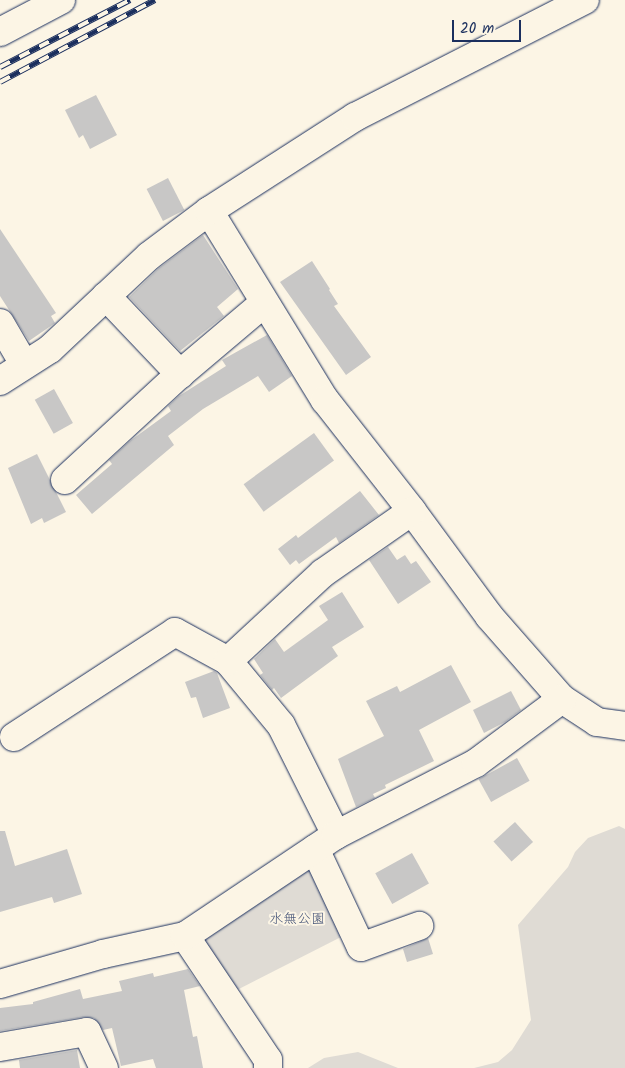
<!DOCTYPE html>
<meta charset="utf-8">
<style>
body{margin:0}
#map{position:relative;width:625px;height:1068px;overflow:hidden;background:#fcf5e5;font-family:Kalam,"Klee One",sans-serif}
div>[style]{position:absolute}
.green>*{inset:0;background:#dfdbd4}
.building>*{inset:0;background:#c8c7c6;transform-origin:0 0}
.roads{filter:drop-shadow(0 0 1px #1b2f5e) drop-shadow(0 0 1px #1b2f5e)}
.minor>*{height:28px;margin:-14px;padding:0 14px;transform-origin:14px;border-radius:14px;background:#fcf5e5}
.major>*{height:28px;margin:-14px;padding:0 14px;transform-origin:14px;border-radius:14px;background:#fcf5e5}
.rail>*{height:5.5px;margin-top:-2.75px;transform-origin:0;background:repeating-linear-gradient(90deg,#fcf5e5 0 11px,#1b2f5e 0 22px);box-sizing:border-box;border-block:1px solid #1b2f5e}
span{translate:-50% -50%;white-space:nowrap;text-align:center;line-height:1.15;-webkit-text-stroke:4px #fcf5e5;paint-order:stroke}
.park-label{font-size:14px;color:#425176}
.scale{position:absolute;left:452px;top:20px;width:69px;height:22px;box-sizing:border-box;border:2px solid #1b2f5e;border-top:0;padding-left:6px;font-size:15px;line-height:18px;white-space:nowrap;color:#1b2f5e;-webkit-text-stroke:4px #fcf5e5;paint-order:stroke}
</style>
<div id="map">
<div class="green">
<i style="clip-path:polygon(619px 826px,625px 829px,625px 1068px,474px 1068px,498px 1062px,512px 1050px,531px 1020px,518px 925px,568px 867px,575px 852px,588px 838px)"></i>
<i style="clip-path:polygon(308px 868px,319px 873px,341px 937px,235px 991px,200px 940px)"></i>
<i style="clip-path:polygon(358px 1052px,398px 1068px,308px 1068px,324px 1058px)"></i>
</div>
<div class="building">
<i style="clip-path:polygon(96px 95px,117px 135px,90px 149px,83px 135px,79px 138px,65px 110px)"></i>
<i style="left:168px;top:178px;width:36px;height:24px;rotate:63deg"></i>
<i style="clip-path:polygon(0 229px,56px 313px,51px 316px,55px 323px,29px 341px,0 296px)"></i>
<i style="clip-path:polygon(203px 235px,238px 289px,217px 307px,224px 316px,180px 351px,129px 297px,159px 268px)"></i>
<i style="clip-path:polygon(312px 261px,330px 289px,329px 290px,338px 304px,334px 306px,371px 357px,346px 375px,280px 282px)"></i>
<i style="clip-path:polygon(267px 335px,292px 376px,269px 392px,258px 376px,203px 409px,168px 436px,174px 445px,92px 514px,76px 495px,112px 464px,109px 460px,130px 441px,171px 411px,168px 406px,179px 396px,226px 366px,222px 360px)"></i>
<i style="left:54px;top:389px;width:39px;height:22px;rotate:61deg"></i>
<i style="left:314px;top:433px;width:34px;height:87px;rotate:54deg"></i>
<i style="clip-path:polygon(37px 454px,66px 512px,44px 523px,42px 518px,31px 524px,8px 468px)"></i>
<i style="clip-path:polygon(360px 491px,379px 515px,339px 543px,336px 537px,299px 564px,296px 560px,290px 565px,278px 549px,296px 535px,298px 538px)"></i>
<i style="clip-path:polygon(388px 547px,397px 560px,405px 555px,411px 564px,416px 561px,431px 582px,398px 604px,369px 560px)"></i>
<i style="clip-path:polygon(342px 592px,364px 627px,332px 647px,338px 656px,281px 698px,274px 688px,272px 690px,260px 675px,263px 673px,254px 659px,275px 639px,284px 652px,328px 620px,319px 606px)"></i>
<i style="clip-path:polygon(451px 665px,471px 702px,419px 730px,434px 761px,385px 785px,386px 788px,373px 794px,375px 798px,356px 807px,338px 759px,384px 736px,366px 701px,397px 686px,400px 692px)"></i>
<i style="clip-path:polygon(214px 671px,217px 673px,230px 708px,203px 718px,196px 697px,191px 698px,185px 682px)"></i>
<i style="clip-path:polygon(511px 691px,521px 710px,505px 722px,484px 733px,473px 710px)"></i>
<i style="left:517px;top:758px;width:26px;height:44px;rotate:61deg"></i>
<i style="left:515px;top:822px;width:27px;height:29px;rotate:48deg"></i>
<i style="clip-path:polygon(0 831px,5px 831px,15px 866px,67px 849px,82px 894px,54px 903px,52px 897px,0 912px)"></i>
<i style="left:412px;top:853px;width:35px;height:42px;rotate:61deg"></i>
<i style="clip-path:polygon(428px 938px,433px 954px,407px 962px,403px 949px)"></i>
<i style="clip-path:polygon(188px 969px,200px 986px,184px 990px,193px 1037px,197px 1036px,203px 1068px,156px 1068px,153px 1059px,121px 1066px,112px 1028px,103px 1030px,94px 1018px,84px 1017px,0 1031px,0 1008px,33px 1004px,33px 1002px,80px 989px,83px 999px,122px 991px,119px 981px,153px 973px,154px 977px)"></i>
<i style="clip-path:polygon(77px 1050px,80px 1068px,20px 1068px,19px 1060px)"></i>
</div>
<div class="roads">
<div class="minor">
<i style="left:209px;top:211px;width:222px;rotate:58.5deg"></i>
<i style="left:325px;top:400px;width:141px;rotate:51.9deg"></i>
<i style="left:412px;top:511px;width:130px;rotate:53.7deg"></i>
<i style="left:489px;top:616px;width:111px;rotate:48.7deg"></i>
<i style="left:562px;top:699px;width:42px;rotate:33.3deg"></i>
<i style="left:597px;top:722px;width:28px;rotate:8deg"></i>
<i style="left:106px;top:296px;width:108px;rotate:46.5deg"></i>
<i style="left:0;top:323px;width:48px;rotate:59.7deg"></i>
<i style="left:0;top:381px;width:59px;rotate:-32.6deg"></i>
<i style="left:50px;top:349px;width:136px;rotate:-43.2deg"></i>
<i style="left:149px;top:256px;width:75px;rotate:-36.9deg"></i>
<i style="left:209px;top:211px;width:174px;rotate:-32.8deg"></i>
<i style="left:355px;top:117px;width:258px;rotate:-27deg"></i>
<i style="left:65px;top:480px;width:156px;rotate:-42.7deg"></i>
<i style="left:180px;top:374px;width:110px;rotate:-40.2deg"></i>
<i style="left:228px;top:661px;width:83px;rotate:50.4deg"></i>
<i style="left:281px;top:725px;width:123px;rotate:63.4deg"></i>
<i style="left:14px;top:737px;width:192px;rotate:-33.1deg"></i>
<i style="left:175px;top:632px;width:60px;rotate:28.7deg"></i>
<i style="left:228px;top:661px;width:129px;rotate:-42.8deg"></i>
<i style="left:323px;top:573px;width:108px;rotate:-34.9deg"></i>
<i style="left:315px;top:849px;width:108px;rotate:64.9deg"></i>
<i style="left:361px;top:947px;width:62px;rotate:-19.9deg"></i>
<i style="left:185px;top:936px;width:149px;rotate:56.2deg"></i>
<i style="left:268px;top:1060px;width:8px;rotate:90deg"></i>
<i style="left:0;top:984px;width:107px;rotate:-16.2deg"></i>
<i style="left:103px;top:954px;width:84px;rotate:-12.4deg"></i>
<i style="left:185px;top:936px;width:182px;rotate:-33.8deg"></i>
<i style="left:336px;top:835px;width:157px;rotate:-27.2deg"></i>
<i style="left:476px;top:763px;width:107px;rotate:-36.7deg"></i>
<i style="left:0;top:1047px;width:88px;rotate:-9.8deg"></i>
<i style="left:87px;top:1032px;width:40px;rotate:65deg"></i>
</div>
<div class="major">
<i style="left:0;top:32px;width:69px;rotate:-27.7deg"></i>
</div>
</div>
<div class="rail">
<i style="left:0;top:67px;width:146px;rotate:-27.3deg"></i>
<i style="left:0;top:82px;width:175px;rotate:-27.9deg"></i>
</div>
<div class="park-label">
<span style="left:297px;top:919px">水無公園</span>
</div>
<div class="scale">20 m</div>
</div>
